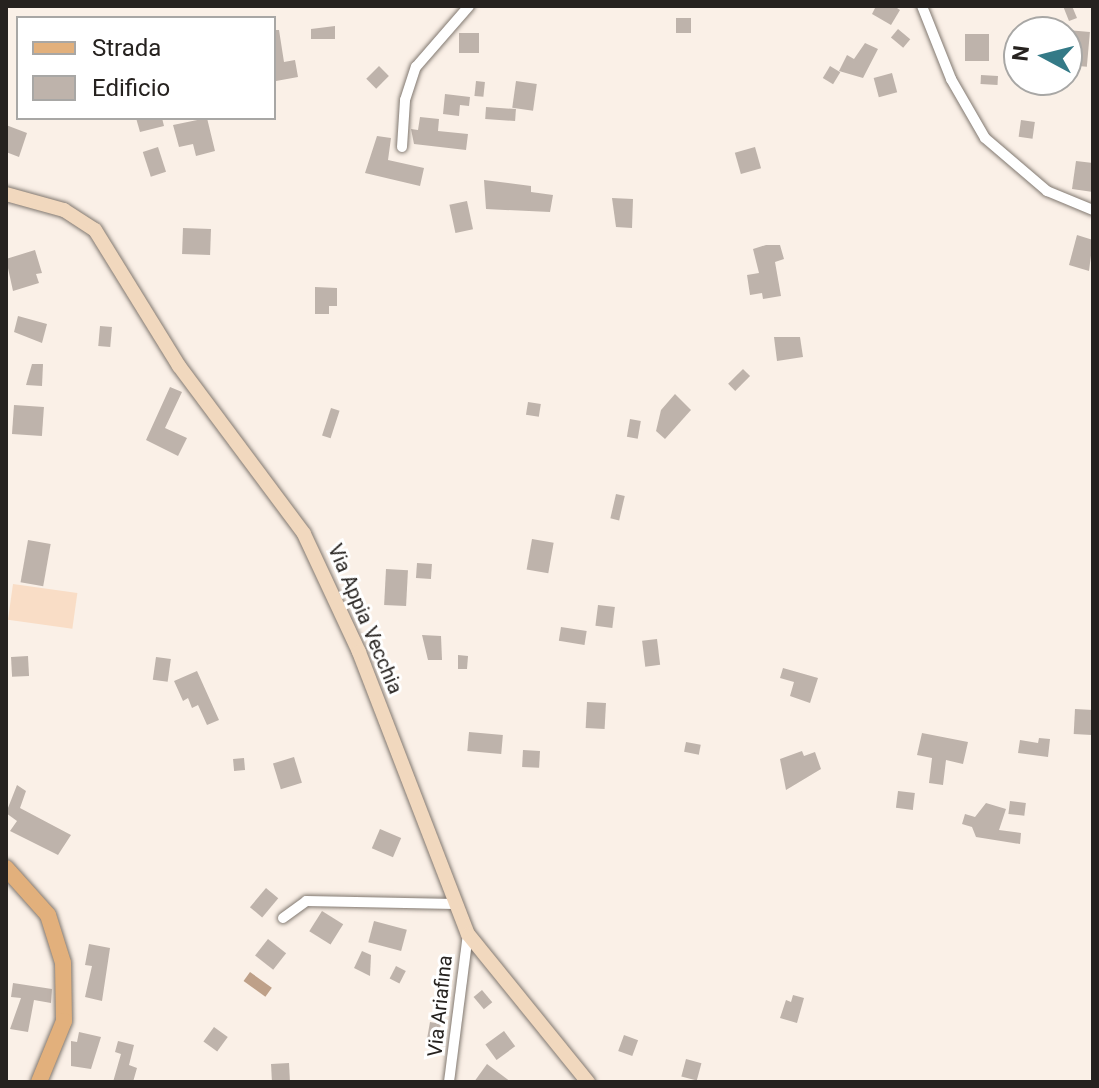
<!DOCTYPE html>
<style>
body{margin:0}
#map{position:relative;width:1099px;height:1088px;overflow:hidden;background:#faf0e7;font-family:Roboto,sans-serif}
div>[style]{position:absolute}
.green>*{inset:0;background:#f9ddc6;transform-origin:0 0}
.water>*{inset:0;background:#bea088;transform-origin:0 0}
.building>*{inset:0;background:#beb3ab;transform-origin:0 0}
.roads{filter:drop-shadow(0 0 2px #817870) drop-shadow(0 0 2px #817870)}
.street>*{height:10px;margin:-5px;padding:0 5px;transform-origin:5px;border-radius:5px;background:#fff}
.secondary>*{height:14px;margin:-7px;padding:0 7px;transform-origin:7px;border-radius:7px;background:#f1d8be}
.primary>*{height:16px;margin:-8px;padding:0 8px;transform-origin:8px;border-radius:8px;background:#e2b07c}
span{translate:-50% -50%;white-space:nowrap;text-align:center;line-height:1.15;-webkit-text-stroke:6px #fff;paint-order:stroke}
.street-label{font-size:20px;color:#26221f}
.frame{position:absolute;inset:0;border:8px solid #26221f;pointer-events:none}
.legend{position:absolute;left:16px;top:16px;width:260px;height:104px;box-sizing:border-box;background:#fff;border:2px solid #a8a7a5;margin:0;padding:10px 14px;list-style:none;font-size:24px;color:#26221f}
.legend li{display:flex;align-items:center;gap:16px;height:40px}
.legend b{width:40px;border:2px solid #a8a7a5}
.north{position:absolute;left:1003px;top:16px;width:80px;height:80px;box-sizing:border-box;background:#fff;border:2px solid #a8a7a5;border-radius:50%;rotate:277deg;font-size:22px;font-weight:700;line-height:32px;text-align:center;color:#26221f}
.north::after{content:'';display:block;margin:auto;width:28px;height:36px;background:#347a87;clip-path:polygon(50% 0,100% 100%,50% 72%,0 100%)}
</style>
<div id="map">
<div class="green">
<i style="left:13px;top:584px;width:65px;height:36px;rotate:8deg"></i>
</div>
<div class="water">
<i style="left:250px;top:972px;width:27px;height:11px;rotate:36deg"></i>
</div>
<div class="building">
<i style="clip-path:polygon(876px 6px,894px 6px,900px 10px,891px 25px,872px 14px)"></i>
<i style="clip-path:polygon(1063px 6px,1072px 6px,1077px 18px,1069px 21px)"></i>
<i style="left:676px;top:18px;width:15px;height:15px"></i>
<i style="clip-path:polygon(335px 26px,335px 39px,311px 39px,311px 29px)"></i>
<i style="left:898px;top:29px;width:16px;height:11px;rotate:40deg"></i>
<i style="clip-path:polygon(274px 30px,279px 30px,284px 62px,295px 60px,298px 77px,276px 81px)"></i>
<i style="left:1067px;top:30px;width:23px;height:35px;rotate:5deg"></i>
<i style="left:459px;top:33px;width:20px;height:20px"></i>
<i style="left:965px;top:34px;width:24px;height:27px"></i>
<i style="clip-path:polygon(865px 43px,878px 49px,863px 78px,839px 71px,847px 55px,854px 59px)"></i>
<i style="left:379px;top:66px;width:14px;height:18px;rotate:45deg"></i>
<i style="left:830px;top:66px;width:12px;height:14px;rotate:31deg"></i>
<i style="left:892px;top:73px;width:20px;height:19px;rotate:75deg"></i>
<i style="left:981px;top:75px;width:17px;height:9px;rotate:3deg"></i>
<i style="left:476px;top:81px;width:9px;height:15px;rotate:6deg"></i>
<i style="left:516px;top:81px;width:21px;height:27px;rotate:8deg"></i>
<i style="clip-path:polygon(445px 94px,470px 97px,469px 106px,460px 105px,459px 116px,443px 114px)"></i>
<i style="left:486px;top:107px;width:30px;height:12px;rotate:4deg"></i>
<i style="clip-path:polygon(420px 117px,439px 119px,438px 131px,468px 134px,466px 150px,414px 144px,411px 129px,418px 130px)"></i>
<i style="clip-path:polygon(136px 118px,162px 118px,164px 126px,140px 132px)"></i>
<i style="clip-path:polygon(207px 118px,215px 151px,196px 156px,193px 144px,179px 147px,173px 125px)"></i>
<i style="left:1021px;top:120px;width:14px;height:17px;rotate:8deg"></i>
<i style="clip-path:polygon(6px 125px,27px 133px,19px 157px,6px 152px)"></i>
<i style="clip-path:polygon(377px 136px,391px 138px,388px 160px,424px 168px,420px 186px,365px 173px)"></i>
<i style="left:158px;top:147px;width:26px;height:16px;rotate:72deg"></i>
<i style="left:755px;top:147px;width:22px;height:21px;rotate:74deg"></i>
<i style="clip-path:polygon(1076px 161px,1093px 163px,1093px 192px,1072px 189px)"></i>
<i style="clip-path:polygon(484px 180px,531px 186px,531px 192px,553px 195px,550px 212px,486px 209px)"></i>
<i style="clip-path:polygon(612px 198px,633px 199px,632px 228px,616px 227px)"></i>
<i style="left:467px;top:201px;width:29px;height:18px;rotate:78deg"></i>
<i style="left:183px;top:228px;width:28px;height:26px;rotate:2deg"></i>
<i style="clip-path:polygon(1077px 235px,1093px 240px,1089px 271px,1069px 265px)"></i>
<i style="clip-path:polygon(766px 245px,780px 245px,784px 259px,775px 262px,781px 296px,763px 299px,762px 293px,750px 295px,747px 275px,759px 273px,753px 249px)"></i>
<i style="clip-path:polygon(35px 250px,42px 273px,36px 274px,39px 283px,13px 291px,6px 259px)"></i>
<i style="clip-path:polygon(315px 287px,337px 288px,337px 306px,329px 306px,329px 314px,315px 314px)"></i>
<i style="clip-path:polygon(18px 316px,47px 324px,42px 343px,14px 332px)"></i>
<i style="left:100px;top:326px;width:12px;height:20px;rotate:5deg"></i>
<i style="clip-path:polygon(774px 337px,800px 337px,803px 357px,777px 361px)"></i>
<i style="clip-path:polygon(32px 364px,43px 364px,42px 386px,26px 385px)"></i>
<i style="left:743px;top:369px;width:10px;height:21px;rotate:45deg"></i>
<i style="clip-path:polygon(170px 387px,182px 392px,165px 428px,187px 438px,178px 456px,146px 440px)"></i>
<i style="clip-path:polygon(675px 394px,691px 410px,665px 439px,656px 431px,661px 410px)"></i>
<i style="left:528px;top:402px;width:13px;height:13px;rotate:9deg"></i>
<i style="left:14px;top:405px;width:30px;height:29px;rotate:4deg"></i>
<i style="left:331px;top:408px;width:9px;height:29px;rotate:18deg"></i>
<i style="left:630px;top:419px;width:11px;height:18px;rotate:10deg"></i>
<i style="left:616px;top:494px;width:9px;height:25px;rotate:13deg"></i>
<i style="left:532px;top:539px;width:22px;height:31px;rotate:10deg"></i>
<i style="left:28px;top:540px;width:23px;height:43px;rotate:10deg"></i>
<i style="left:417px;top:563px;width:15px;height:15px;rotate:4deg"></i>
<i style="left:386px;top:569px;width:22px;height:36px;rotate:3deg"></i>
<i style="left:598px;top:605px;width:17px;height:21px;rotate:7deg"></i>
<i style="left:561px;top:627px;width:26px;height:14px;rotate:9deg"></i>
<i style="clip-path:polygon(422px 635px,441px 636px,442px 660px,428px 660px)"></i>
<i style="left:657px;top:639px;width:26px;height:15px;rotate:83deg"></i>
<i style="clip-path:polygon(458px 655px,468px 656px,467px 669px,458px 669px)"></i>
<i style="left:28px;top:656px;width:20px;height:17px;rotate:87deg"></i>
<i style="left:156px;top:657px;width:15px;height:23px;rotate:8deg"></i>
<i style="clip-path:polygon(783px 668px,818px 678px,810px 703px,790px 696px,794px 682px,780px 678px)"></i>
<i style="clip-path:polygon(197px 671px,219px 720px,207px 725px,198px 705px,192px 708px,188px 698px,183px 701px,174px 681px)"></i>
<i style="left:587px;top:702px;width:19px;height:26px;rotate:3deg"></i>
<i style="left:1075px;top:709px;width:18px;height:25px;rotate:3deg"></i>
<i style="left:469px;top:732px;width:34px;height:19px;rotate:5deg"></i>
<i style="clip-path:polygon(922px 733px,968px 742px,963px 764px,946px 760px,943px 785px,929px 783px,932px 758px,917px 755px)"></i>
<i style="clip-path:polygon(1039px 738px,1050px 739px,1048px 757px,1018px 753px,1020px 740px,1038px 743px)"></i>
<i style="left:686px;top:742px;width:15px;height:10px;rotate:11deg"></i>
<i style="left:523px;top:750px;width:17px;height:17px;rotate:3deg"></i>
<i style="clip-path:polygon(802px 751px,804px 756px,815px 752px,821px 769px,786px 790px,780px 759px)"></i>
<i style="left:294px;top:757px;width:27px;height:22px;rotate:73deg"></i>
<i style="left:244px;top:758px;width:12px;height:11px;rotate:85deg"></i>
<i style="clip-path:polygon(17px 785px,26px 791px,20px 808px,71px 835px,58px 855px,10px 831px,17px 821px,6px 813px)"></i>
<i style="left:898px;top:791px;width:17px;height:17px;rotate:7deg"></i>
<i style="left:1010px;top:801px;width:16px;height:13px;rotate:7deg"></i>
<i style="clip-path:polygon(986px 803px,1006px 809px,999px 830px,1021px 833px,1020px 844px,976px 837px,972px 827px,962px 824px,965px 814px,975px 817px)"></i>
<i style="left:380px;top:829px;width:23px;height:21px;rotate:23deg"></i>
<i style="left:266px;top:888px;width:16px;height:25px;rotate:40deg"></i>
<i style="left:322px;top:911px;width:25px;height:24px;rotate:32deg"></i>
<i style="left:374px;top:921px;width:34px;height:22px;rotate:15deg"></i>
<i style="left:268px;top:939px;width:23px;height:21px;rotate:38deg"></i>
<i style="clip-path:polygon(89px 944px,110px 948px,102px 1001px,85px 997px,92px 966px,85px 965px)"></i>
<i style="clip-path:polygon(362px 951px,371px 955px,370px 976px,354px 968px)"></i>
<i style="left:396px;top:966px;width:11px;height:14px;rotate:27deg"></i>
<i style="clip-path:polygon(13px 983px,52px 989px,51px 1003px,34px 1000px,28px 1032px,10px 1029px,21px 998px,11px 997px)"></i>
<i style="left:482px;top:990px;width:16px;height:11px;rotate:50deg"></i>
<i style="clip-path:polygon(793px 995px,804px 998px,797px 1023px,780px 1018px,786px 1000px,791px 1002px)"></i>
<i style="left:430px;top:1022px;width:11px;height:18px;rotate:10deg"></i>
<i style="left:214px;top:1027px;width:17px;height:18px;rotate:36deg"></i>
<i style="left:504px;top:1031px;width:19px;height:23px;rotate:54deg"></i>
<i style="clip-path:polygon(79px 1032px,101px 1037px,91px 1069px,71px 1066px,71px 1041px,77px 1042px)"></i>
<i style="left:624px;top:1035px;width:15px;height:17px;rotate:20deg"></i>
<i style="clip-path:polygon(118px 1041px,134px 1045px,129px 1065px,137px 1068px,133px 1082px,113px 1082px,121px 1054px,115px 1052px)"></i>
<i style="left:686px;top:1059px;width:16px;height:18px;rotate:15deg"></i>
<i style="left:289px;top:1063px;width:19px;height:18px;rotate:87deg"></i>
<i style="clip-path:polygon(487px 1064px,511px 1082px,474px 1082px)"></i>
</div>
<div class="roads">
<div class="street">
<i style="left:922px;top:6px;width:79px;rotate:68.3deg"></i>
<i style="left:951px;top:79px;width:68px;rotate:60deg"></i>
<i style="left:985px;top:138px;width:82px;rotate:40.5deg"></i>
<i style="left:1047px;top:191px;width:50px;rotate:22.4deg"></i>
<i style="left:402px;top:147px;width:47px;rotate:-86.3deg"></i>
<i style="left:405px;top:100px;width:35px;rotate:-72deg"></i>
<i style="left:416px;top:67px;width:81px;rotate:-49deg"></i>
<i style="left:283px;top:918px;width:29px;rotate:-36deg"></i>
<i style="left:306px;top:901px;width:149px;rotate:1.2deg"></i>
<i style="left:449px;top:1082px;width:149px;rotate:-82.7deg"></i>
</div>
<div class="secondary">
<i style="left:6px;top:194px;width:60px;rotate:15.4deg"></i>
<i style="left:64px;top:210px;width:37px;rotate:33deg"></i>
<i style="left:95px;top:230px;width:160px;rotate:58.3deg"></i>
<i style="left:179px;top:366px;width:209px;rotate:53.3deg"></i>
<i style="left:304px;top:534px;width:130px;rotate:65deg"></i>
<i style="left:359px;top:652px;width:302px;rotate:68.9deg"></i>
<i style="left:468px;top:934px;width:191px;rotate:51deg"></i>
</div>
<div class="primary">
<i style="left:6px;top:868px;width:63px;rotate:48.2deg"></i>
<i style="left:48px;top:915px;width:50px;rotate:72.6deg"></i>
<i style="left:63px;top:963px;width:58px;rotate:89deg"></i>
<i style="left:64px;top:1021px;width:66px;rotate:112.3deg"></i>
</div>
</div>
<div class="street-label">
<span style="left:365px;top:619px;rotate:67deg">Via Appia Vecchia</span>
<span style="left:440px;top:1006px;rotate:-84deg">Via Ariafina</span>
</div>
<div class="frame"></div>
<ul class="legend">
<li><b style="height:10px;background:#e2b07c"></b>Strada</li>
<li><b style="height:22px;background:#beb3ab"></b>Edificio</li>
</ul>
<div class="north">N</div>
</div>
